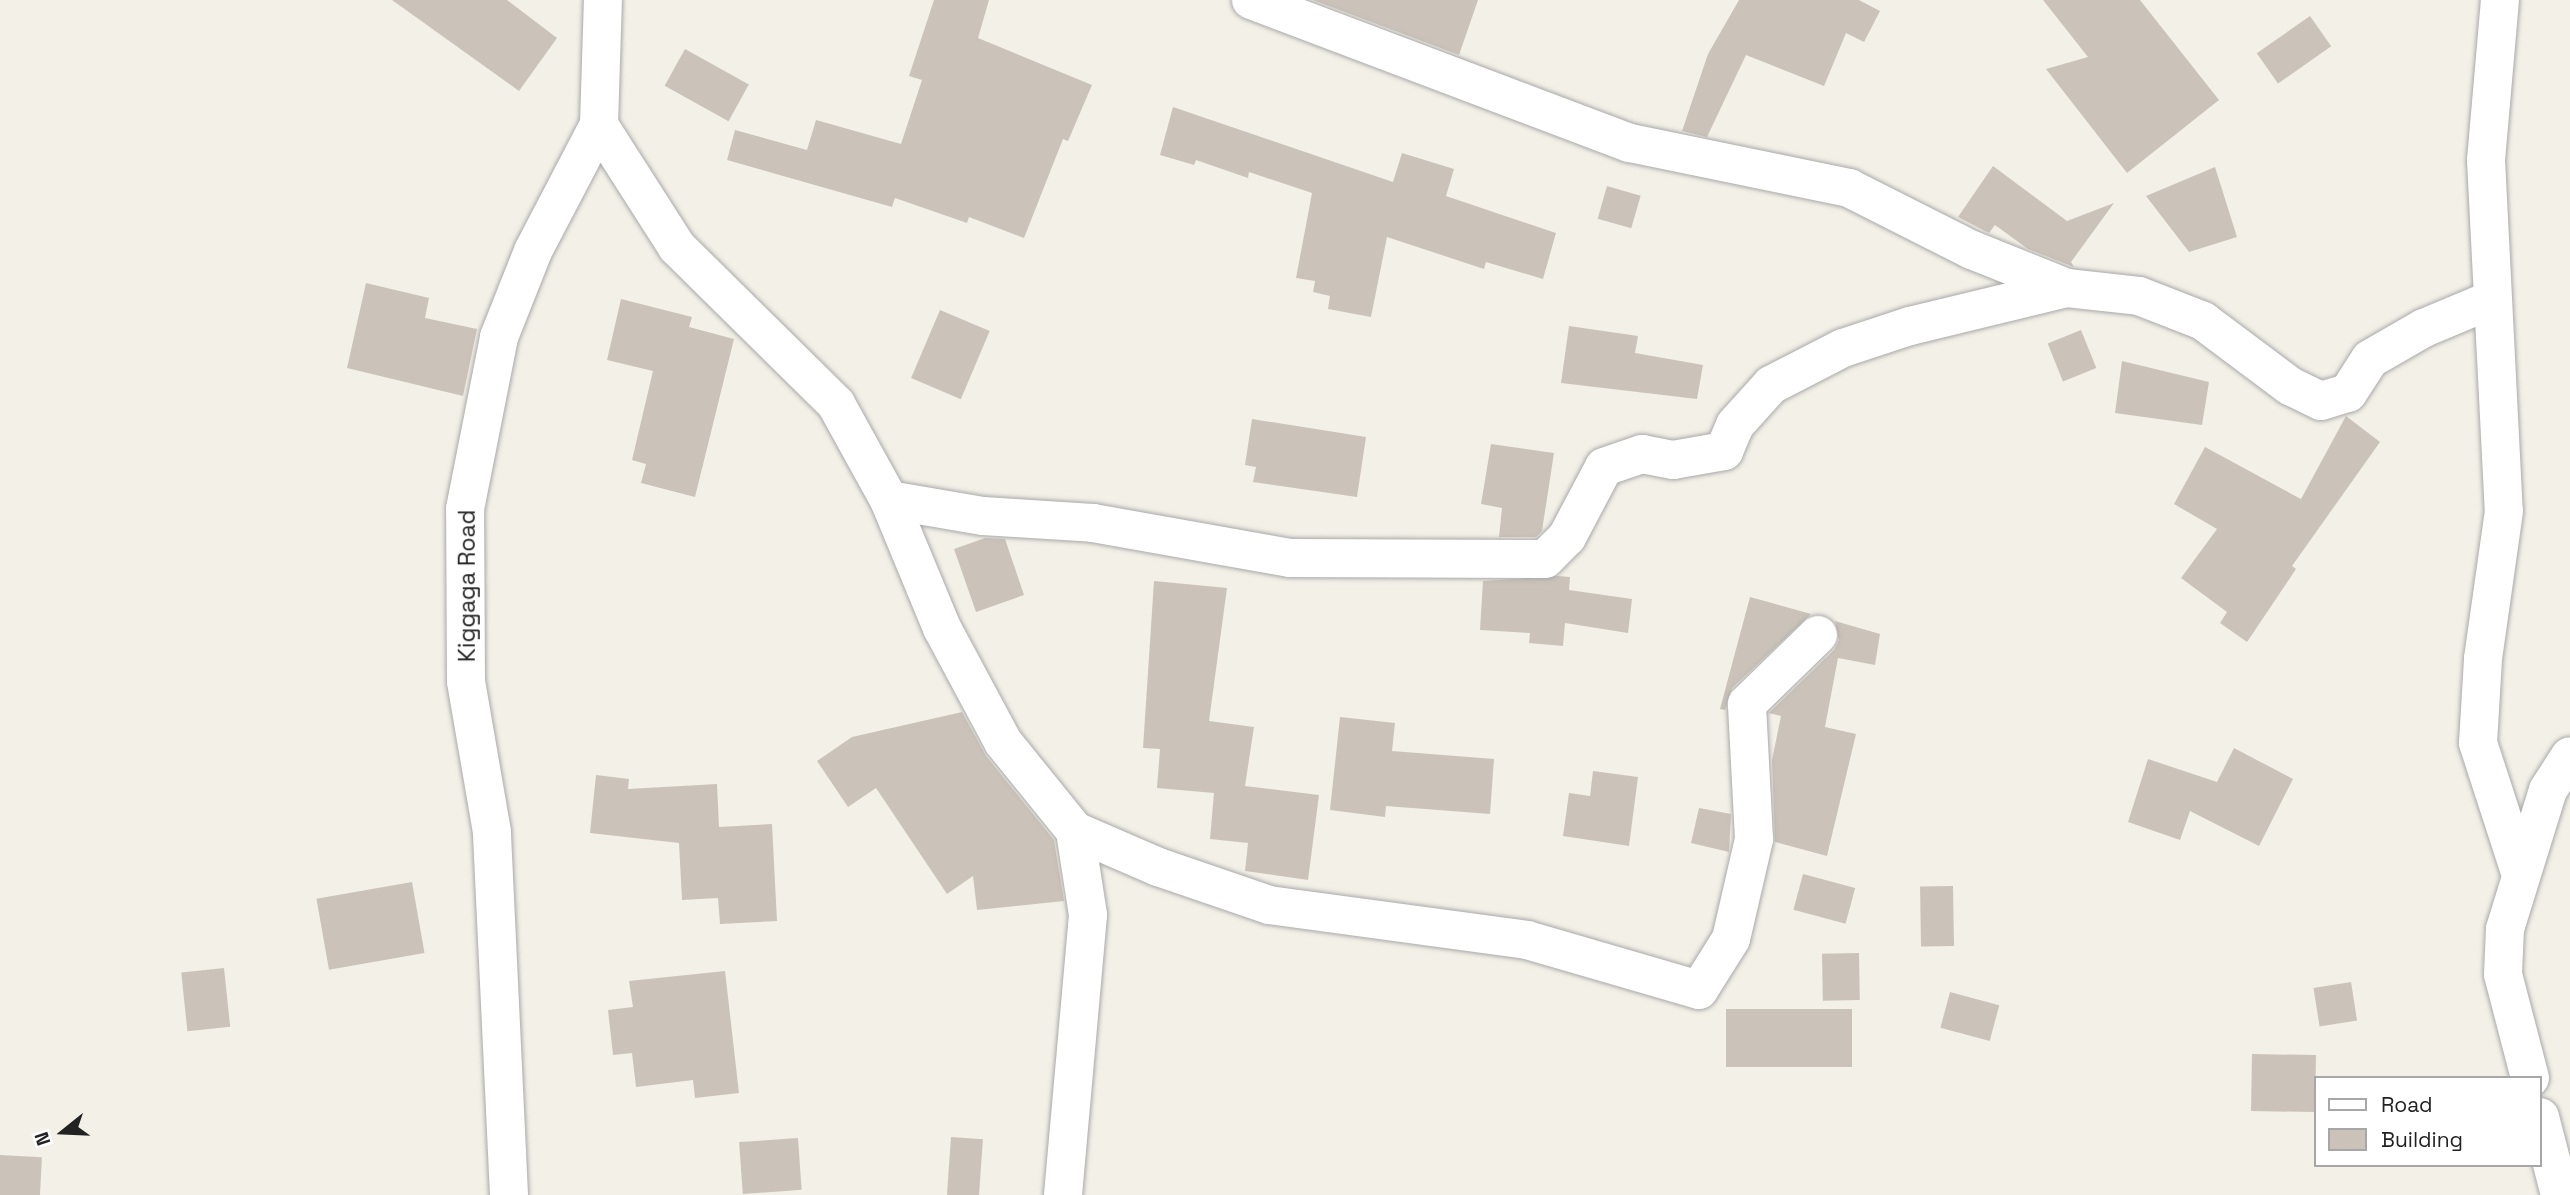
<!DOCTYPE html>
<style>
body{margin:0}
#map{position:relative;width:2570px;height:1195px;overflow:hidden;background:#f3f0e7;font-family:"Space Grotesk",sans-serif}
div>[style]{position:absolute}
.building>*{inset:0;background:#cbc3ba;transform-origin:0 0}
.roads{filter:drop-shadow(0 0 2px #a9a9a9) drop-shadow(0 0 2px #a9a9a9)}
.street>*{height:38px;margin:-19px;padding:0 19px;transform-origin:19px;border-radius:19px;background:#fff}
span{translate:-50% -50%;white-space:nowrap;text-align:center;line-height:1.15;-webkit-text-stroke:6px #fff;paint-order:stroke}
.street-label{font-size:23px;color:#222}
.legend{position:absolute;left:2314px;top:1076px;width:228px;height:91px;box-sizing:border-box;background:#fff;border:2px solid #a7a7a7;margin:0;padding:9px 12px;list-style:none;font-size:21px;color:#222}
.legend li{display:flex;align-items:center;gap:14px;height:35px}
.legend b{width:35px;border:2px solid #a7a7a7}
.north{position:absolute;left:28px;top:1097px;width:70px;height:70px;-webkit-text-stroke:5px #fff;paint-order:stroke;rotate:252deg;font-size:19px;font-weight:700;line-height:28px;text-align:center;color:#222}
.north::after{content:'';display:block;margin:auto;width:24px;height:32px;background:#222;clip-path:polygon(50% 0,100% 100%,50% 72%,0 100%)}
</style>
<div id="map">
<div class="building">
<i style="clip-path:polygon(392px 0,507px 0,557px 38px,519px 91px)"></i>
<i style="clip-path:polygon(934px 0,989px 0,978px 38px,1092px 85px,1068px 141px,1063px 139px,1024px 238px,969px 217px,967px 223px,895px 198px,892px 207px,727px 160px,735px 130px,807px 150px,816px 120px,901px 144px,922px 80px,909px 76px)"></i>
<i style="clip-path:polygon(1313px 0,1478px 0,1459px 55px)"></i>
<i style="clip-path:polygon(1739px 0,1859px 0,1880px 11px,1864px 42px,1846px 33px,1824px 86px,1746px 55px,1707px 137px,1682px 131px,1708px 54px)"></i>
<i style="clip-path:polygon(2043px 0,2140px 0,2219px 100px,2127px 173px,2046px 69px,2088px 57px)"></i>
<i style="left:2310px;top:16px;width:37px;height:65px;rotate:55deg"></i>
<i style="left:685px;top:49px;width:73px;height:42px;rotate:29deg"></i>
<i style="clip-path:polygon(1173px 107px,1393px 182px,1402px 153px,1454px 169px,1446px 196px,1556px 233px,1543px 279px,1486px 262px,1484px 269px,1387px 237px,1371px 317px,1328px 309px,1330px 296px,1313px 292px,1315px 281px,1296px 278px,1312px 193px,1249px 172px,1248px 178px,1196px 160px,1194px 165px,1160px 155px)"></i>
<i style="clip-path:polygon(1993px 166px,2067px 221px,2114px 203px,2071px 262px,2074px 267px,2028px 249px,1995px 225px,1989px 233px,1958px 217px)"></i>
<i style="clip-path:polygon(2215px 167px,2237px 237px,2189px 252px,2146px 196px)"></i>
<i style="left:1607px;top:186px;width:35px;height:34px;rotate:16deg"></i>
<i style="clip-path:polygon(366px 283px,429px 298px,425px 318px,477px 329px,463px 396px,347px 368px)"></i>
<i style="clip-path:polygon(621px 299px,692px 317px,689px 327px,734px 339px,695px 497px,641px 483px,646px 464px,632px 460px,653px 371px,607px 360px)"></i>
<i style="left:940px;top:310px;width:54px;height:74px;rotate:23deg"></i>
<i style="clip-path:polygon(1569px 326px,1638px 336px,1635px 353px,1703px 365px,1697px 399px,1561px 383px)"></i>
<i style="left:2081px;top:330px;width:41px;height:36px;rotate:68deg"></i>
<i style="clip-path:polygon(2122px 361px,2209px 382px,2202px 425px,2115px 413px)"></i>
<i style="clip-path:polygon(2346px 416px,2380px 442px,2292px 566px,2296px 569px,2247px 642px,2220px 623px,2227px 612px,2181px 578px,2217px 529px,2174px 504px,2205px 447px,2301px 499px)"></i>
<i style="clip-path:polygon(1252px 419px,1366px 437px,1357px 497px,1253px 482px,1256px 467px,1245px 465px)"></i>
<i style="clip-path:polygon(1491px 444px,1554px 453px,1542px 531px,1536px 537px,1499px 537px,1502px 508px,1481px 504px)"></i>
<i style="clip-path:polygon(985px 538px,1005px 539px,1024px 595px,976px 612px,954px 549px)"></i>
<i style="clip-path:polygon(1558px 576px,1570px 577px,1569px 590px,1632px 599px,1628px 633px,1565px 623px,1563px 646px,1529px 643px,1530px 633px,1480px 630px,1483px 581px)"></i>
<i style="clip-path:polygon(1154px 581px,1227px 588px,1209px 721px,1254px 727px,1245px 786px,1319px 795px,1308px 880px,1245px 871px,1248px 843px,1210px 839px,1214px 793px,1157px 788px,1160px 749px,1143px 748px)"></i>
<i style="clip-path:polygon(1750px 597px,1811px 614px,1732px 688px,1725px 710px,1720px 709px)"></i>
<i style="clip-path:polygon(1835px 621px,1880px 634px,1875px 665px,1838px 658px,1825px 727px,1856px 734px,1827px 856px,1775px 842px,1772px 760px,1781px 716px,1769px 713px,1834px 650px,1839px 640px)"></i>
<i style="clip-path:polygon(962px 712px,986px 756px,1054px 840px,1064px 901px,977px 910px,973px 876px,947px 894px,876px 788px,848px 807px,817px 761px,852px 737px)"></i>
<i style="clip-path:polygon(1340px 717px,1395px 723px,1392px 751px,1494px 759px,1490px 814px,1386px 806px,1385px 817px,1330px 810px)"></i>
<i style="clip-path:polygon(2234px 748px,2293px 779px,2259px 846px,2190px 811px,2180px 840px,2128px 822px,2148px 759px,2217px 782px)"></i>
<i style="clip-path:polygon(1593px 771px,1638px 777px,1629px 846px,1563px 836px,1569px 793px,1590px 796px)"></i>
<i style="clip-path:polygon(596px 775px,629px 779px,628px 789px,717px 784px,719px 827px,772px 824px,777px 921px,720px 924px,718px 898px,682px 900px,679px 843px,590px 833px)"></i>
<i style="clip-path:polygon(1699px 808px,1731px 814px,1729px 852px,1691px 843px)"></i>
<i style="left:1803px;top:874px;width:54px;height:37px;rotate:15deg"></i>
<i style="left:412px;top:882px;width:72px;height:97px;rotate:80deg"></i>
<i style="left:1953px;top:886px;width:60px;height:33px;rotate:89deg"></i>
<i style="left:1859px;top:953px;width:47px;height:37px;rotate:89deg"></i>
<i style="left:224px;top:968px;width:59px;height:43px;rotate:84deg"></i>
<i style="clip-path:polygon(725px 971px,739px 1093px,695px 1098px,693px 1080px,636px 1087px,632px 1053px,613px 1055px,608px 1010px,633px 1007px,629px 981px)"></i>
<i style="left:2351px;top:982px;width:39px;height:38px;rotate:81deg"></i>
<i style="left:1950px;top:992px;width:51px;height:37px;rotate:15deg"></i>
<i style="left:1726px;top:1009px;width:126px;height:58px"></i>
<i style="left:2252px;top:1054px;width:64px;height:57px;rotate:1deg"></i>
<i style="left:951px;top:1137px;width:32px;height:58px;rotate:4deg"></i>
<i style="left:798px;top:1138px;width:52px;height:59px;rotate:86deg"></i>
<i style="left:0;top:1155px;width:42px;height:40px;rotate:3deg"></i>
</div>
<div class="roads">
<div class="street">
<i style="left:1251px;top:0;width:405px;rotate:20.7deg"></i>
<i style="left:1630px;top:143px;width:224px;rotate:11.6deg"></i>
<i style="left:1849px;top:188px;width:138px;rotate:26.8deg"></i>
<i style="left:1972px;top:250px;width:102px;rotate:21.8deg"></i>
<i style="left:2500px;top:0;width:161px;rotate:95deg"></i>
<i style="left:2486px;top:160px;width:351px;rotate:87.1deg"></i>
<i style="left:2504px;top:511px;width:149px;rotate:98.1deg"></i>
<i style="left:2483px;top:659px;width:84px;rotate:93.4deg"></i>
<i style="left:2478px;top:743px;width:136px;rotate:72deg"></i>
<i style="left:599px;top:125px;width:145px;rotate:57.4deg"></i>
<i style="left:677px;top:247px;width:223px;rotate:44.6deg"></i>
<i style="left:836px;top:404px;width:110px;rotate:61.1deg"></i>
<i style="left:889px;top:500px;width:139px;rotate:67.5deg"></i>
<i style="left:942px;top:628px;width:129px;rotate:61.8deg"></i>
<i style="left:1003px;top:742px;width:114px;rotate:51deg"></i>
<i style="left:1075px;top:831px;width:90px;rotate:23.4deg"></i>
<i style="left:1158px;top:867px;width:117px;rotate:18.9deg"></i>
<i style="left:1269px;top:905px;width:260px;rotate:7.7deg"></i>
<i style="left:1527px;top:940px;width:179px;rotate:16.2deg"></i>
<i style="left:1699px;top:990px;width:60px;rotate:-57.9deg"></i>
<i style="left:1731px;top:939px;width:103px;rotate:-77deg"></i>
<i style="left:1754px;top:839px;width:135px;rotate:-93deg"></i>
<i style="left:1747px;top:704px;width:99px;rotate:-44.2deg"></i>
<i style="left:889px;top:500px;width:95px;rotate:9.7deg"></i>
<i style="left:983px;top:516px;width:110px;rotate:3.6deg"></i>
<i style="left:1093px;top:523px;width:200px;rotate:10.1deg"></i>
<i style="left:1290px;top:558px;width:255px;rotate:0.2deg"></i>
<i style="left:1545px;top:559px;width:31px;rotate:-45deg"></i>
<i style="left:1567px;top:537px;width:79px;rotate:-62.1deg"></i>
<i style="left:1604px;top:467px;width:40px;rotate:-18.9deg"></i>
<i style="left:1642px;top:454px;width:32px;rotate:11deg"></i>
<i style="left:1673px;top:460px;width:52px;rotate:-10deg"></i>
<i style="left:1724px;top:451px;width:28px;rotate:-67deg"></i>
<i style="left:1735px;top:425px;width:54px;rotate:-48deg"></i>
<i style="left:1771px;top:385px;width:81px;rotate:-27.2deg"></i>
<i style="left:1843px;top:348px;width:71px;rotate:-18.2deg"></i>
<i style="left:1910px;top:326px;width:162px;rotate:-13.6deg"></i>
<i style="left:2067px;top:288px;width:72px;rotate:6.3deg"></i>
<i style="left:2139px;top:296px;width:69px;rotate:21.3deg"></i>
<i style="left:2203px;top:321px;width:109px;rotate:36.8deg"></i>
<i style="left:2290px;top:386px;width:34px;rotate:26deg"></i>
<i style="left:2321px;top:401px;width:28px;rotate:-17deg"></i>
<i style="left:2348px;top:393px;width:40px;rotate:-57.1deg"></i>
<i style="left:2370px;top:359px;width:62px;rotate:-29.9deg"></i>
<i style="left:2424px;top:328px;width:73px;rotate:-22.7deg"></i>
<i style="left:2530px;top:1078px;width:107px;rotate:-104.6deg"></i>
<i style="left:2503px;top:974px;width:45px;rotate:-87.5deg"></i>
<i style="left:2505px;top:929px;width:145px;rotate:-72.8deg"></i>
<i style="left:2548px;top:790px;width:40px;rotate:-57.1deg"></i>
<i style="left:2540px;top:1117px;width:81px;rotate:75.6deg"></i>
<i style="left:509px;top:1195px;width:363px;rotate:-92.7deg"></i>
<i style="left:492px;top:832px;width:153px;rotate:-99.8deg"></i>
<i style="left:466px;top:681px;width:172px;rotate:-90.3deg"></i>
<i style="left:465px;top:509px;width:175px;rotate:-78.8deg"></i>
<i style="left:499px;top:337px;width:92px;rotate:-68.4deg"></i>
<i style="left:533px;top:251px;width:142px;rotate:-62.4deg"></i>
<i style="left:599px;top:125px;width:125px;rotate:-88.2deg"></i>
<i style="left:1063px;top:1195px;width:281px;rotate:-84.9deg"></i>
<i style="left:1088px;top:915px;width:85px;rotate:-98.8deg"></i>
</div>
</div>
<div class="street-label">
<span style="left:467px;top:586px;rotate:-90deg">Kiggaga Road</span>
</div>
<ul class="legend">
<li><b style="height:9px;background:#fff"></b>Road</li>
<li><b style="height:19px;background:#cbc3ba"></b>Building</li>
</ul>
<div class="north">N</div>
</div>
